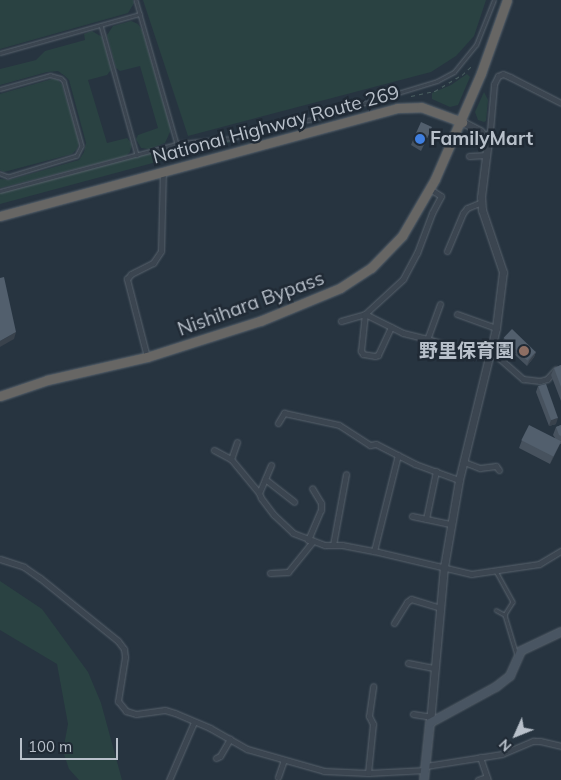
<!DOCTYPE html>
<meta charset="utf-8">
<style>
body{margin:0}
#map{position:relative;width:561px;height:780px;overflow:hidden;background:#273440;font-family:Mulish,"Noto Sans JP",sans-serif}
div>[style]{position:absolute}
.green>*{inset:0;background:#2a4242}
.path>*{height:1px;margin-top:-0.5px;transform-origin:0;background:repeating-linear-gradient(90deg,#495e5f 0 4px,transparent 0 8px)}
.roads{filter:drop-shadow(0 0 1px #59636d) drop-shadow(0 0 1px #59636d)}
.service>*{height:2.5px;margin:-1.25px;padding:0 1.25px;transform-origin:1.25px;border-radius:1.25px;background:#3b4550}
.minor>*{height:5px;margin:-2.5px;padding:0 2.5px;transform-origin:2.5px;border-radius:2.5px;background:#3b4550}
.tertiary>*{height:7px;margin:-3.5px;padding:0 3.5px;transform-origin:3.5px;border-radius:3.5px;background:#3b4550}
.secondary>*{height:8px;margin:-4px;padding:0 4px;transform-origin:4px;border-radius:4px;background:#495562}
.trunk>*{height:9px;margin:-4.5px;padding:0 4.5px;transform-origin:4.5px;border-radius:4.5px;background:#676664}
.wall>*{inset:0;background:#47525e}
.shaded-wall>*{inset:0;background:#39424c}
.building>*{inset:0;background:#525f6d;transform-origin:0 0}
.dots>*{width:14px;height:14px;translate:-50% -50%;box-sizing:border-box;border:2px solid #202a35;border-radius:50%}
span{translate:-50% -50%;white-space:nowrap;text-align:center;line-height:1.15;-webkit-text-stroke:5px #202a35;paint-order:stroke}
.street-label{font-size:19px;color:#b8c0ca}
.poi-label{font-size:19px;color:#b8c0ca;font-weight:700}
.left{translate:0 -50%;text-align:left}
.right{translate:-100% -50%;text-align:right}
.north{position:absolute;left:491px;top:710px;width:50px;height:50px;-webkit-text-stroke:4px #202a35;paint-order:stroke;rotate:226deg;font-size:14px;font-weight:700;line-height:20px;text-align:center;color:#b8c0ca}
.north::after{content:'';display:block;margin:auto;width:18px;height:22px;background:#b8c0ca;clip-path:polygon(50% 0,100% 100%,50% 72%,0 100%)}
.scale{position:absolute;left:20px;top:738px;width:98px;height:22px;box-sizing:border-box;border:2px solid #b8c0ca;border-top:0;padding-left:6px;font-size:15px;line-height:18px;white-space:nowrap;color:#b8c0ca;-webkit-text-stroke:4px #202a35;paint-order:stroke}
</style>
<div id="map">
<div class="green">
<i style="clip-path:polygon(0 0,133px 0,134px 3px,128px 13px,0 49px)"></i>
<i style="clip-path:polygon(143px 0,486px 0,474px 36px,456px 56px,431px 72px,188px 136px)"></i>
<i style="clip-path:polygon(131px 21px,138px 24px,142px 30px,170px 127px,170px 132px,165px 143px,149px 149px,141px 148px,136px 139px,138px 135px,158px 128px,140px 66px,120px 71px,116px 68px,107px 35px,113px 26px)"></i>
<i style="clip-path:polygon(92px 31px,102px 37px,111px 70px,107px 75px,88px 80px,107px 143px,127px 138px,132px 144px,130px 152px,126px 156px,0 188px,0 179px,9px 180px,79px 160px,84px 152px,86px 143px,69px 80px,65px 76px,58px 71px,47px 72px,0 85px,0 69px,36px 60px,45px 51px,85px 40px,84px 34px)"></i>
<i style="clip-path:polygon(467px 74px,470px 77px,458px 105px,450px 107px,432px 99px,432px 93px,451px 85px)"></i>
<i style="clip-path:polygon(52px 79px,58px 80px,62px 85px,79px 143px,77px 149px,72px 154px,4px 172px,0 170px,0 94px)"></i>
<i style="clip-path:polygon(484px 92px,488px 100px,486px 121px,484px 122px,478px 120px,475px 112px)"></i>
<i style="clip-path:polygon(230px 139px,231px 142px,0 204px,0 193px,183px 144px)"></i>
<i style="clip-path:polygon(0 581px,42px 609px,88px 672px,101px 703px,122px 780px,79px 780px,69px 769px,63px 751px,68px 724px,57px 664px,0 630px)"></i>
</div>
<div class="path">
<i style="left:411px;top:96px;width:25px;rotate:-12deg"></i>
<i style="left:435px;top:91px;width:31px;rotate:-31deg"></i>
<i style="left:462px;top:75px;width:16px;rotate:-43deg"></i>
</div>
<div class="roads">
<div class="service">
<i style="left:136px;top:0;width:15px;rotate:74deg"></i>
<i style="left:101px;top:25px;width:135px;rotate:74.5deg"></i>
<i style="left:0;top:53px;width:145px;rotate:-15.6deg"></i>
<i style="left:140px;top:14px;width:135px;rotate:74.1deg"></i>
<i style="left:0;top:89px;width:52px;rotate:-15.6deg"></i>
<i style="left:50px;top:75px;width:11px;rotate:15deg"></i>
<i style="left:61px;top:78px;width:4px;rotate:45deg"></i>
<i style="left:64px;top:81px;width:67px;rotate:74.5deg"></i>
<i style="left:82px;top:146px;width:11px;rotate:117deg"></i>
<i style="left:77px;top:156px;width:72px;rotate:163.1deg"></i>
<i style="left:8px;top:177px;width:9px;rotate:-159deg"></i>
<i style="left:0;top:191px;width:186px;rotate:-14.9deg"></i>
<i style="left:180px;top:143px;width:52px;rotate:-5.5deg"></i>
<i style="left:232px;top:138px;width:79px;rotate:-13.2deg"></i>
<i style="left:309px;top:120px;width:134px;rotate:-16.9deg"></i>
<i style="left:437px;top:81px;width:19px;rotate:-28deg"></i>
<i style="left:454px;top:72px;width:35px;rotate:-51deg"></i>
<i style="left:476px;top:45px;width:48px;rotate:-68.2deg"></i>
<i style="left:496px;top:571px;width:35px;rotate:61deg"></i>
<i style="left:513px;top:602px;width:15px;rotate:122deg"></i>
<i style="left:505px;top:615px;width:42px;rotate:73.3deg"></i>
<i style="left:496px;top:610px;width:10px;rotate:29deg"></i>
</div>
<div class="minor">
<i style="left:486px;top:137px;width:7px;rotate:-56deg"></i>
<i style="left:490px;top:131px;width:47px;rotate:-85.1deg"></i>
<i style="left:494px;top:84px;width:9px;rotate:-63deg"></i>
<i style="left:498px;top:76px;width:5px;rotate:-22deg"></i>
<i style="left:503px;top:74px;width:8px;rotate:23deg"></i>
<i style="left:510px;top:77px;width:57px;rotate:27deg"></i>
<i style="left:469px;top:156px;width:18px;rotate:-3deg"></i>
<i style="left:447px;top:251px;width:41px;rotate:-67.2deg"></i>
<i style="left:463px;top:213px;width:6px;rotate:-51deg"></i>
<i style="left:467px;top:208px;width:16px;rotate:-22deg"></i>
<i style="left:440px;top:304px;width:37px;rotate:110deg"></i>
<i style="left:427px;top:339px;width:65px;rotate:17deg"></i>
<i style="left:457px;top:314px;width:41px;rotate:19.7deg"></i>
<i style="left:341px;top:321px;width:25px;rotate:-16deg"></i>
<i style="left:365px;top:314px;width:52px;rotate:-42.6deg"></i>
<i style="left:403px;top:279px;width:30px;rotate:-62deg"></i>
<i style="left:417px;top:253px;width:43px;rotate:-69.4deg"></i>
<i style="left:432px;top:213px;width:19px;rotate:-62deg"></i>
<i style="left:441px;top:196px;width:13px;rotate:-148deg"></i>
<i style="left:391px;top:327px;width:31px;rotate:115deg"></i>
<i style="left:378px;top:355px;width:3px;rotate:162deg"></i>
<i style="left:375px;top:356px;width:12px;rotate:-171deg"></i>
<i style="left:363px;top:354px;width:4px;rotate:-124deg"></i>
<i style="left:361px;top:351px;width:37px;rotate:-84deg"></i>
<i style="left:365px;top:314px;width:42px;rotate:26.6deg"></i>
<i style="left:403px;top:333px;width:25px;rotate:14deg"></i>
<i style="left:491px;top:351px;width:43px;rotate:41.2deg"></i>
<i style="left:523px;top:379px;width:17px;rotate:7deg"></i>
<i style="left:540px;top:381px;width:7px;rotate:-16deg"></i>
<i style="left:547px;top:379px;width:13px;rotate:-48deg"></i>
<i style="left:147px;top:357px;width:81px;rotate:-104.4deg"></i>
<i style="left:127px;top:279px;width:6px;rotate:-51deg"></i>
<i style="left:131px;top:274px;width:25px;rotate:-27deg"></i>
<i style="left:153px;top:263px;width:14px;rotate:-56deg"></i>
<i style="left:161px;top:251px;width:80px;rotate:-88.6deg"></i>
<i style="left:278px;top:423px;width:12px;rotate:-59deg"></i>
<i style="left:284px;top:413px;width:56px;rotate:12.3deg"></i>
<i style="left:339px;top:425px;width:37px;rotate:33deg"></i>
<i style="left:370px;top:445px;width:6px;rotate:-9deg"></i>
<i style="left:376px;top:444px;width:44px;rotate:27.1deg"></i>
<i style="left:415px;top:464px;width:47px;rotate:20deg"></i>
<i style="left:237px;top:442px;width:18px;rotate:109deg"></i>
<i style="left:231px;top:459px;width:44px;rotate:50.5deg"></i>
<i style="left:214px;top:450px;width:19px;rotate:28deg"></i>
<i style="left:464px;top:462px;width:17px;rotate:21deg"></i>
<i style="left:480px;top:468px;width:16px;rotate:-7deg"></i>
<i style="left:496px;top:466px;width:5px;rotate:53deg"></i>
<i style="left:271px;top:465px;width:30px;rotate:113deg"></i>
<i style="left:259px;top:493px;width:5px;rotate:68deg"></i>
<i style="left:261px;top:498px;width:21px;rotate:53deg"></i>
<i style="left:274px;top:515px;width:26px;rotate:43deg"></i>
<i style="left:293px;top:533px;width:34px;rotate:21deg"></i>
<i style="left:325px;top:545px;width:17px"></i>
<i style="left:342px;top:545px;width:33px;rotate:11deg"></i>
<i style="left:374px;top:551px;width:100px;rotate:13.3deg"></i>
<i style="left:471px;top:574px;width:69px;rotate:-8.4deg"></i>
<i style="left:539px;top:564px;width:26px;rotate:-31deg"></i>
<i style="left:265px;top:479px;width:37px;rotate:38deg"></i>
<i style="left:412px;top:516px;width:40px;rotate:12deg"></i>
<i style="left:426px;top:519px;width:49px;rotate:-78.2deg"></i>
<i style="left:308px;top:540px;width:33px;rotate:-67deg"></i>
<i style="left:321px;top:510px;width:7px;rotate:-90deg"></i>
<i style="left:321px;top:503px;width:17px;rotate:-121deg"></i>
<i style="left:333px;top:545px;width:72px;rotate:-79.6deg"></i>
<i style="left:374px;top:551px;width:99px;rotate:-76deg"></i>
<i style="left:0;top:559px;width:25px;rotate:18deg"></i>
<i style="left:24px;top:567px;width:19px;rotate:35deg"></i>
<i style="left:40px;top:578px;width:100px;rotate:38.9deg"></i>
<i style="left:118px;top:641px;width:10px;rotate:53deg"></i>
<i style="left:124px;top:649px;width:8px;rotate:83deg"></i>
<i style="left:125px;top:657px;width:45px;rotate:99deg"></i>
<i style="left:118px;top:701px;width:13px;rotate:51deg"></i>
<i style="left:126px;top:711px;width:10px;rotate:17deg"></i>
<i style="left:136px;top:714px;width:29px;rotate:-8deg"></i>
<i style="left:165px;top:710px;width:10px;rotate:17deg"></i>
<i style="left:175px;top:713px;width:38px;rotate:23deg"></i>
<i style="left:210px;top:728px;width:43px;rotate:29.6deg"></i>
<i style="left:247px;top:749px;width:80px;rotate:15.9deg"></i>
<i style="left:324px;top:771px;width:44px;rotate:2.6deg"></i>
<i style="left:368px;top:773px;width:58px;rotate:-3deg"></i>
<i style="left:270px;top:573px;width:18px;rotate:-3deg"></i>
<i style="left:288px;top:572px;width:40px;rotate:-51deg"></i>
<i style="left:394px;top:623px;width:25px;rotate:-58deg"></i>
<i style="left:407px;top:602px;width:5px;rotate:-37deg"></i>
<i style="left:411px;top:599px;width:28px;rotate:17deg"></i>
<i style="left:408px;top:663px;width:26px;rotate:11deg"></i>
<i style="left:413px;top:714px;width:18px;rotate:9deg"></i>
<i style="left:480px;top:757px;width:24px;rotate:71deg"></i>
<i style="left:216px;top:758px;width:4px;rotate:-27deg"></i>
<i style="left:220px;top:756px;width:20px;rotate:-60deg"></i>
<i style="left:426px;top:766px;width:77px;rotate:-9deg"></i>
<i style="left:502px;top:754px;width:34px;rotate:-23deg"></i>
<i style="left:533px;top:741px;width:7px"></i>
<i style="left:540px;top:741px;width:22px;rotate:13deg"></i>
<i style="left:368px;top:773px;width:49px;rotate:-84.2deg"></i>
<i style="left:373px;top:724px;width:9px;rotate:-117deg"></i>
<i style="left:369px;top:716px;width:30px;rotate:-82deg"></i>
<i style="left:278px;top:777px;width:18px;rotate:-71deg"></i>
<i style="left:169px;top:780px;width:63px;rotate:-66.7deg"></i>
<i style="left:478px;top:780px;width:9px;rotate:-18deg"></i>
</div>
<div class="tertiary">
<i style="left:430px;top:723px;width:157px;rotate:-84.9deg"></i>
<i style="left:444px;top:567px;width:88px;rotate:-80.2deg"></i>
<i style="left:459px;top:480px;width:156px;rotate:-76.3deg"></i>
<i style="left:496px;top:328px;width:56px;rotate:-82.9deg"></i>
<i style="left:503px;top:272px;width:65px;rotate:-108.7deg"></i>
<i style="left:482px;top:210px;width:13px;rotate:-94deg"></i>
<i style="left:481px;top:197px;width:56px;rotate:-82.9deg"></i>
<i style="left:488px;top:141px;width:13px;rotate:-129deg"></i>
<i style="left:480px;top:131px;width:20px;rotate:-153deg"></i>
</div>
<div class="secondary">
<i style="left:424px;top:780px;width:57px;rotate:-84deg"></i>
<i style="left:430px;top:723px;width:75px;rotate:-28.6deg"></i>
<i style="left:496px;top:687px;width:18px;rotate:-38deg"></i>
<i style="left:510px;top:676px;width:27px;rotate:-66deg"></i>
<i style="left:521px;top:651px;width:44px;rotate:-25.4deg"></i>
</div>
<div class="trunk">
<i style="left:0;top:216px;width:411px;rotate:-15.2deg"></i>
<i style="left:397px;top:108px;width:24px;rotate:-2deg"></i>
<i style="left:421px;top:107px;width:44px;rotate:20.1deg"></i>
<i style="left:0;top:396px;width:50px;rotate:-18.8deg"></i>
<i style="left:47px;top:380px;width:103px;rotate:-13deg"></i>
<i style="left:147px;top:357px;width:119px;rotate:-17.7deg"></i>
<i style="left:260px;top:321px;width:87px;rotate:-22.4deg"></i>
<i style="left:340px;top:288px;width:37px;rotate:-33deg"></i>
<i style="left:371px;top:268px;width:45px;rotate:-45.9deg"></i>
<i style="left:402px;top:236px;width:66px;rotate:-59.9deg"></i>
<i style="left:435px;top:179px;width:116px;rotate:-66.5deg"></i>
<i style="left:481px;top:73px;width:77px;rotate:-70.4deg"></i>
</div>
</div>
<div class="wall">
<i style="clip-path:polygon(430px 132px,421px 151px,411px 145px,413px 140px)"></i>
<i style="clip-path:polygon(504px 338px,536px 352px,534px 357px,527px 366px,502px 343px)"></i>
<i style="clip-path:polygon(561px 365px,561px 401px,551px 375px,554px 368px)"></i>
<i style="clip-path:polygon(538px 386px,556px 424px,549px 426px,536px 392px)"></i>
<i style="clip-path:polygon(561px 425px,561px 444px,560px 444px,550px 464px,519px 448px,522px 440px,555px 438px,553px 435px,556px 427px)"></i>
</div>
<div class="shaded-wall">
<i style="clip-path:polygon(16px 332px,14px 339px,0 347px,0 341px)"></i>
<i style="clip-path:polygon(536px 352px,534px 357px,527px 366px,529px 361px)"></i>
<i style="clip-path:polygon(558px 418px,556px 424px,549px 426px,551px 420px)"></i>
<i style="clip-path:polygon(561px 441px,558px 448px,550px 464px,553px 457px)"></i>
</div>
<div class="building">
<i style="left:421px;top:122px;width:12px;height:20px;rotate:24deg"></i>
<i style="clip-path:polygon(4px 277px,16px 332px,0 341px,0 278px)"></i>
<i style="left:512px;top:329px;width:33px;height:12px;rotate:44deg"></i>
<i style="clip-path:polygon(561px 365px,561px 387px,554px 368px)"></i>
<i style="clip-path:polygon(546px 384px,558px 418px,551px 420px,538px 386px)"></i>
<i style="left:529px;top:425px;width:36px;height:17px;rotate:27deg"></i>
<i style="clip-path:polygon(561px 425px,561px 436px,559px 435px,556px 427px)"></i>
</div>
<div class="dots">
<i style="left:420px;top:139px;background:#3f7fe0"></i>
<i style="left:524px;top:351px;background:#8d6e63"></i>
</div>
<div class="street-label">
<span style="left:276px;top:125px;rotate:-15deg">National Highway Route 269</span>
<span style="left:251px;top:304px;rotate:-20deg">Nishihara Bypass</span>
</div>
<div class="poi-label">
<span class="left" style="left:430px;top:139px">FamilyMart</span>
<span class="right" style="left:514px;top:351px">野里保育園</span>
</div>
<div class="north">N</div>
<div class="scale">100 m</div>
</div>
